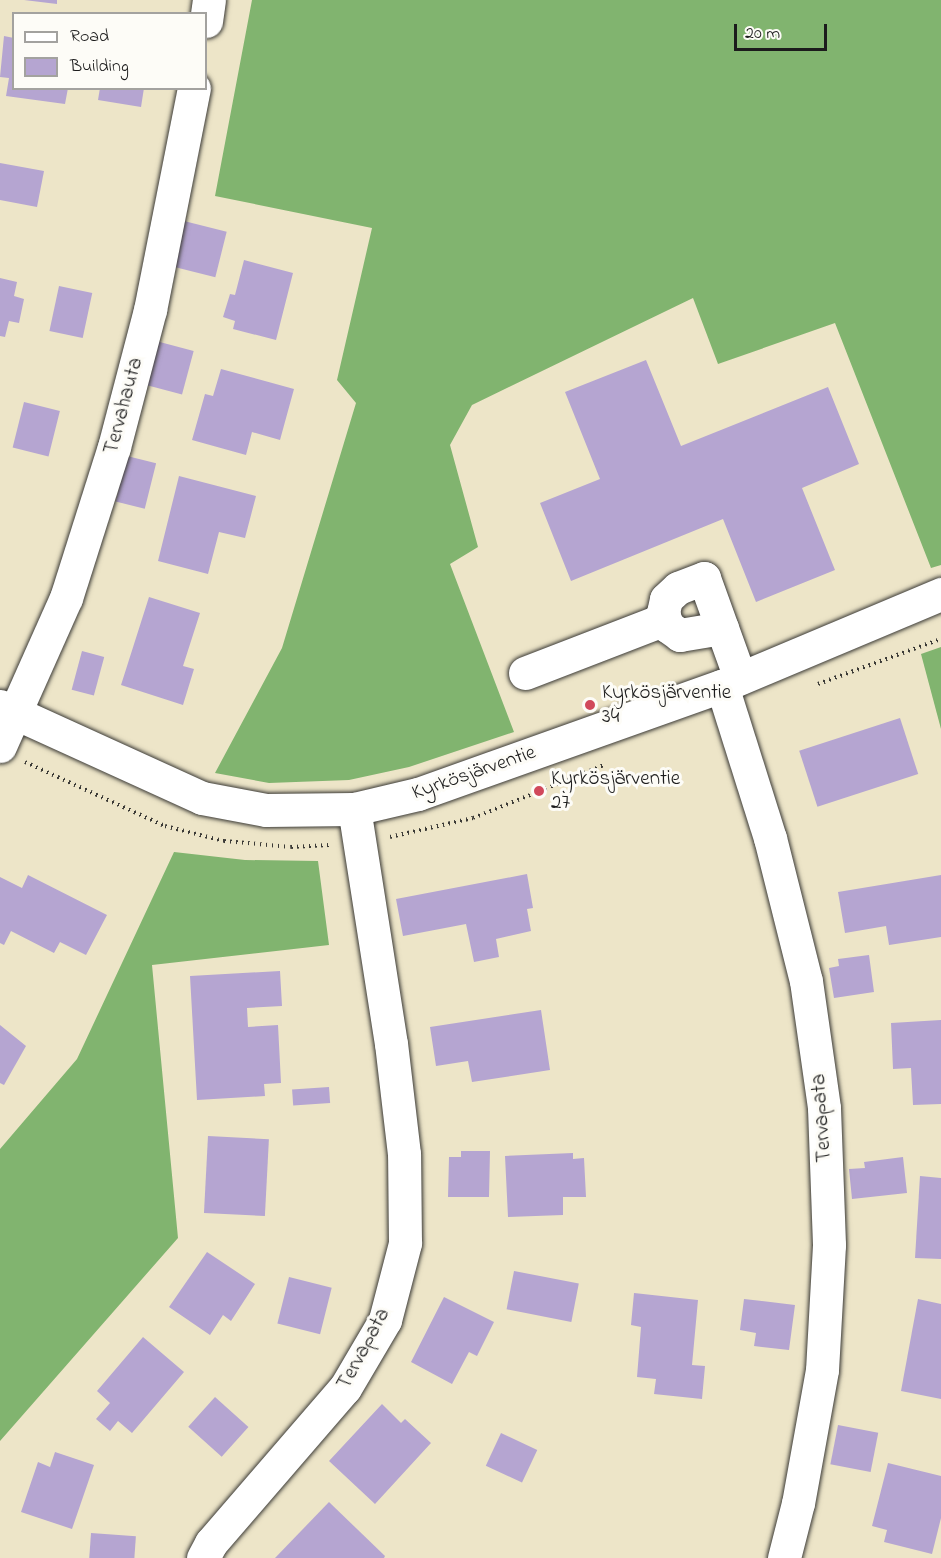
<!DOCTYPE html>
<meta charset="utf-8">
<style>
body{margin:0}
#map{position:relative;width:941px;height:1558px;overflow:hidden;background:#ede5c8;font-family:"Indie Flower",sans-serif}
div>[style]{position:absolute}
.forest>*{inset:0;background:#81b46f}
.building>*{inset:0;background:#b5a5d1;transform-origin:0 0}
.path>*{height:4px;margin-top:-2px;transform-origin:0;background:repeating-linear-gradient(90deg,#3b3a36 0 1.5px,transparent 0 6px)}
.roads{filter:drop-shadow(0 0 2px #3b3a36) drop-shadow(0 0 2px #3b3a36)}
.minor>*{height:33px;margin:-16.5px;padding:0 16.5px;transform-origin:16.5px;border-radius:16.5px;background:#fff}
.dots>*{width:16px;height:16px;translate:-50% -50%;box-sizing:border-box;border:3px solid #fdfcf7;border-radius:50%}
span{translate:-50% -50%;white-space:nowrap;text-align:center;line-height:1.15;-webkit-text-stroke:6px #fdfcf7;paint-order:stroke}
.street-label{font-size:21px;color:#1c1c1c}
.poi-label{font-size:21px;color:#1c1c1c}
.left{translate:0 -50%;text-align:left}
.legend{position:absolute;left:12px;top:12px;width:195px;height:78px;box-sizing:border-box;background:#fdfcf7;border:2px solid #a3a29f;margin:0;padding:8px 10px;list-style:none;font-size:18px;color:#1c1c1c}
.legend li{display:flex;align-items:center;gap:12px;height:30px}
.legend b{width:30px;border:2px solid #a3a29f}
.scale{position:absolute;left:734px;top:24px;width:93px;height:27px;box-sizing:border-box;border:3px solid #1c1c1c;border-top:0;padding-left:8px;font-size:18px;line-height:21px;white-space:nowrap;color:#1c1c1c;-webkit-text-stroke:4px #fdfcf7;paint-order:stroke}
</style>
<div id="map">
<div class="forest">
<i style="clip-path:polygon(252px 0,941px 0,941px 565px,931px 568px,835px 323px,718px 364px,693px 298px,472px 405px,450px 445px,478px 547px,450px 564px,514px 732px,409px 767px,349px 780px,269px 783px,215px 773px,282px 648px,356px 403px,337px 380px,372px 228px,215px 196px)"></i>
<i style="clip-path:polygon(941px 647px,941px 729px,921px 654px)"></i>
<i style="clip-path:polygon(174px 852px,245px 860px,318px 861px,329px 945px,152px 965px,178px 1238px,0 1441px,0 1149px,77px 1059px)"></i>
</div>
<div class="building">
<i style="clip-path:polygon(24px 0,57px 0,57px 4px)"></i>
<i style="clip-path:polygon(4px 36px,14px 38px,14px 88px,68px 88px,65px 104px,6px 96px,9px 78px,0 77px)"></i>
<i style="clip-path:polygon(100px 88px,144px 88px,141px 107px,98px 100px)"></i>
<i style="clip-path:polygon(0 163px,44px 171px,37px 207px,0 200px)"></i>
<i style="left:184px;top:221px;width:44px;height:47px;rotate:14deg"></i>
<i style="clip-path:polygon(244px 260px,293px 273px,276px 340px,233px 329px,235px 321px,223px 317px,230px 294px,235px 295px)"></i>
<i style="clip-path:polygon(0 278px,17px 282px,14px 296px,24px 299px,19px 323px,9px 321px,5px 337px,0 336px)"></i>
<i style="left:59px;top:286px;width:34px;height:46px;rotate:12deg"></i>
<i style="left:156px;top:341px;width:39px;height:45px;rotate:15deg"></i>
<i style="clip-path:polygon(646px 360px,681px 446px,828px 387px,859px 464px,802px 488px,835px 570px,756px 602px,723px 519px,571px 581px,540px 503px,600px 479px,565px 392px)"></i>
<i style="clip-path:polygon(221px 369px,294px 389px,280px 440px,252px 432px,246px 455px,192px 440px,205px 394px,213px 396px)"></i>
<i style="left:24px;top:402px;width:37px;height:47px;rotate:14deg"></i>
<i style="left:127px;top:456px;width:30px;height:47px;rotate:14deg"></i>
<i style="clip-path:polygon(179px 476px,256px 496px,245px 538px,219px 532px,208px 574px,158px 561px)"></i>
<i style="clip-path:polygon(149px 597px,200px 613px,183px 666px,194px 669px,183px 705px,121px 685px)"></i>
<i style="left:82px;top:651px;width:23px;height:40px;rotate:15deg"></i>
<i style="left:900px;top:718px;width:59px;height:106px;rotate:72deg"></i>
<i style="clip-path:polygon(527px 874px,533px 908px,527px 909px,531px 931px,496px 939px,499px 957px,474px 962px,466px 924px,403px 936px,396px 899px)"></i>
<i style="clip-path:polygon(28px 875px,107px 915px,86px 955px,60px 942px,54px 953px,11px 931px,4px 945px,0 943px,0 877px,22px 888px)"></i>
<i style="clip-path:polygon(941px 875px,941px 937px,889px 945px,886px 926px,845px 933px,838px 892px)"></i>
<i style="clip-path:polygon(869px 955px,874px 992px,834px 998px,829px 968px,839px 966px,838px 959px)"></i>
<i style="clip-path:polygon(280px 971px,282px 1006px,247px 1008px,248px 1027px,278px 1025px,281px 1083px,264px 1084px,265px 1096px,197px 1100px,190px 976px)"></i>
<i style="clip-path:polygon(541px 1010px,550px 1070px,472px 1082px,468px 1061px,436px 1066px,430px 1027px)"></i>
<i style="clip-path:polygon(941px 1020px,941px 1104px,913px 1105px,911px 1068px,893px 1069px,891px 1023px)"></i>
<i style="clip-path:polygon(0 1025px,26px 1046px,4px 1085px,0 1083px)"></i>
<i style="left:329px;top:1087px;width:16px;height:37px;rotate:86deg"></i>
<i style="left:208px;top:1136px;width:61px;height:77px;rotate:3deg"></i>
<i style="clip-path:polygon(461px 1151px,490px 1151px,489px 1197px,448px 1197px,449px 1157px,461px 1157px)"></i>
<i style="clip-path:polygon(573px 1153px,573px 1159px,584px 1158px,586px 1197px,563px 1197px,563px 1215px,508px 1217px,505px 1156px)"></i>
<i style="clip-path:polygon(903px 1157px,907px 1193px,852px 1199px,849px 1169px,865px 1168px,864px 1162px)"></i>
<i style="clip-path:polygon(920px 1176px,941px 1178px,941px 1259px,915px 1258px)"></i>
<i style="clip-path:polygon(207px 1252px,255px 1284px,231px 1321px,223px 1315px,210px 1335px,169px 1307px)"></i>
<i style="left:514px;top:1271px;width:66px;height:39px;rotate:11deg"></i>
<i style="left:289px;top:1277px;width:44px;height:48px;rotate:14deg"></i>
<i style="clip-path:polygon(634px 1293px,698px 1300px,692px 1365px,705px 1366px,702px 1399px,654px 1394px,656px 1379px,637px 1377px,641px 1327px,631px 1325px)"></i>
<i style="clip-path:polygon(444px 1297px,494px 1322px,477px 1356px,469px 1352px,452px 1384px,411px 1362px)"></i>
<i style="clip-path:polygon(744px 1299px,795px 1305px,789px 1350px,754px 1346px,756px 1333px,740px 1330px)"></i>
<i style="clip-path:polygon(918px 1299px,941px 1304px,941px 1399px,901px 1391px)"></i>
<i style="clip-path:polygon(143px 1337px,184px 1372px,132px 1433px,118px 1421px,110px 1431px,96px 1419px,110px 1403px,97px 1391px)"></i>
<i style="left:215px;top:1397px;width:45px;height:40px;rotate:42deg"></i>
<i style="clip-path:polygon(382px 1404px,401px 1423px,405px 1419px,431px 1443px,375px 1504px,329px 1461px)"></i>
<i style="left:838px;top:1425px;width:41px;height:40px;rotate:11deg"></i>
<i style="left:501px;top:1433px;width:40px;height:36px;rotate:25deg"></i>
<i style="clip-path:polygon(55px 1452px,94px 1465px,72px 1529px,21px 1512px,38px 1462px,50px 1467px)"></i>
<i style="clip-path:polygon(888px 1463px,941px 1476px,941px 1518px,932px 1554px,884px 1542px,887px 1530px,872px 1526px)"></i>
<i style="clip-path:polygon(329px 1502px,385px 1556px,384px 1558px,275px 1558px)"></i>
<i style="left:91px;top:1533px;width:45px;height:25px;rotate:4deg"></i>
</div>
<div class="path">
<i style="left:818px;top:684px;width:131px;rotate:-20.1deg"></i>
<i style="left:25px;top:762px;width:154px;rotate:24.6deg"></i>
<i style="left:165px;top:826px;width:61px;rotate:14.3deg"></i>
<i style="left:224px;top:841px;width:67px;rotate:5.1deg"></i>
<i style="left:291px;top:847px;width:38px;rotate:-3deg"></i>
<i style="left:390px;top:837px;width:85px;rotate:-12.9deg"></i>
<i style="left:473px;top:818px;width:141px;rotate:-22deg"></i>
</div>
<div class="roads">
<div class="minor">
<i style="left:206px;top:21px;width:21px;rotate:-82deg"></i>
<i style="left:722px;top:628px;width:43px;rotate:170.5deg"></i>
<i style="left:680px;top:635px;width:16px;rotate:-145deg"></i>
<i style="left:667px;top:626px;width:14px;rotate:-107deg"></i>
<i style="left:663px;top:613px;width:14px;rotate:-78deg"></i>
<i style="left:666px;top:599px;width:16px;rotate:-43deg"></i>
<i style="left:678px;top:588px;width:28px;rotate:-21deg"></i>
<i style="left:704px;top:578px;width:106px;rotate:70.2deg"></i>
<i style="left:525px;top:673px;width:150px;rotate:-21.1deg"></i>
<i style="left:722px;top:686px;width:159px;rotate:72.5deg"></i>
<i style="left:770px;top:838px;width:147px;rotate:75.9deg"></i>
<i style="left:806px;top:981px;width:128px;rotate:81.9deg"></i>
<i style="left:824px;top:1108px;width:137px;rotate:87.9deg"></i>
<i style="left:829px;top:1245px;width:125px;rotate:93.2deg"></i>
<i style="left:822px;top:1370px;width:135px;rotate:100.2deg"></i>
<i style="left:798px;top:1503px;width:57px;rotate:104.3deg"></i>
<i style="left:0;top:706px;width:222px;rotate:24.5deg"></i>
<i style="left:202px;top:798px;width:65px;rotate:10.6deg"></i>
<i style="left:266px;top:810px;width:88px;rotate:-0.7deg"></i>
<i style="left:354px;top:809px;width:66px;rotate:-13.2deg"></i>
<i style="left:418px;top:794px;width:323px;rotate:-19.6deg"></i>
<i style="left:722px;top:686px;width:238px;rotate:-22.8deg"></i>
<i style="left:0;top:746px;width:162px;rotate:-66deg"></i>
<i style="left:66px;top:598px;width:158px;rotate:-72.4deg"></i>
<i style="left:114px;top:447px;width:142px;rotate:-75.3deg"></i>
<i style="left:150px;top:310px;width:226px;rotate:-78.8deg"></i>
<i style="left:203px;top:1558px;width:17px;rotate:-62deg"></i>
<i style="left:211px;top:1543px;width:205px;rotate:-49.2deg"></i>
<i style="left:345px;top:1388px;width:79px;rotate:-59.5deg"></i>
<i style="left:385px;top:1320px;width:80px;rotate:-75.4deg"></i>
<i style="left:405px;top:1243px;width:89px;rotate:-90.6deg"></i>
<i style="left:404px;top:1154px;width:111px;rotate:-96.7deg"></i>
<i style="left:391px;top:1044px;width:238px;rotate:-98.9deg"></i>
</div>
</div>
<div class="dots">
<i style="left:590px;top:705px;background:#d1495b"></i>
<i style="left:539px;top:791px;background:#d1495b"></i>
</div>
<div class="street-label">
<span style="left:124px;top:406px;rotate:-75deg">Tervahauta</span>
<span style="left:474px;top:773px;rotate:-19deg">Kyrkösjärventie</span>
<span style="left:822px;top:1118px;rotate:-94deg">Tervapata</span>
<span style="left:364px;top:1349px;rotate:-62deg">Tervapata</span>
</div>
<div class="poi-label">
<span class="left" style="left:602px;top:705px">Kyrkösjärventie<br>34</span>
<span class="left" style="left:551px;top:791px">Kyrkösjärventie<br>27</span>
</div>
<ul class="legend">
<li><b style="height:8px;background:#fff"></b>Road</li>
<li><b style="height:16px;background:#b5a5d1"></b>Building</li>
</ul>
<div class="scale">20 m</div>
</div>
